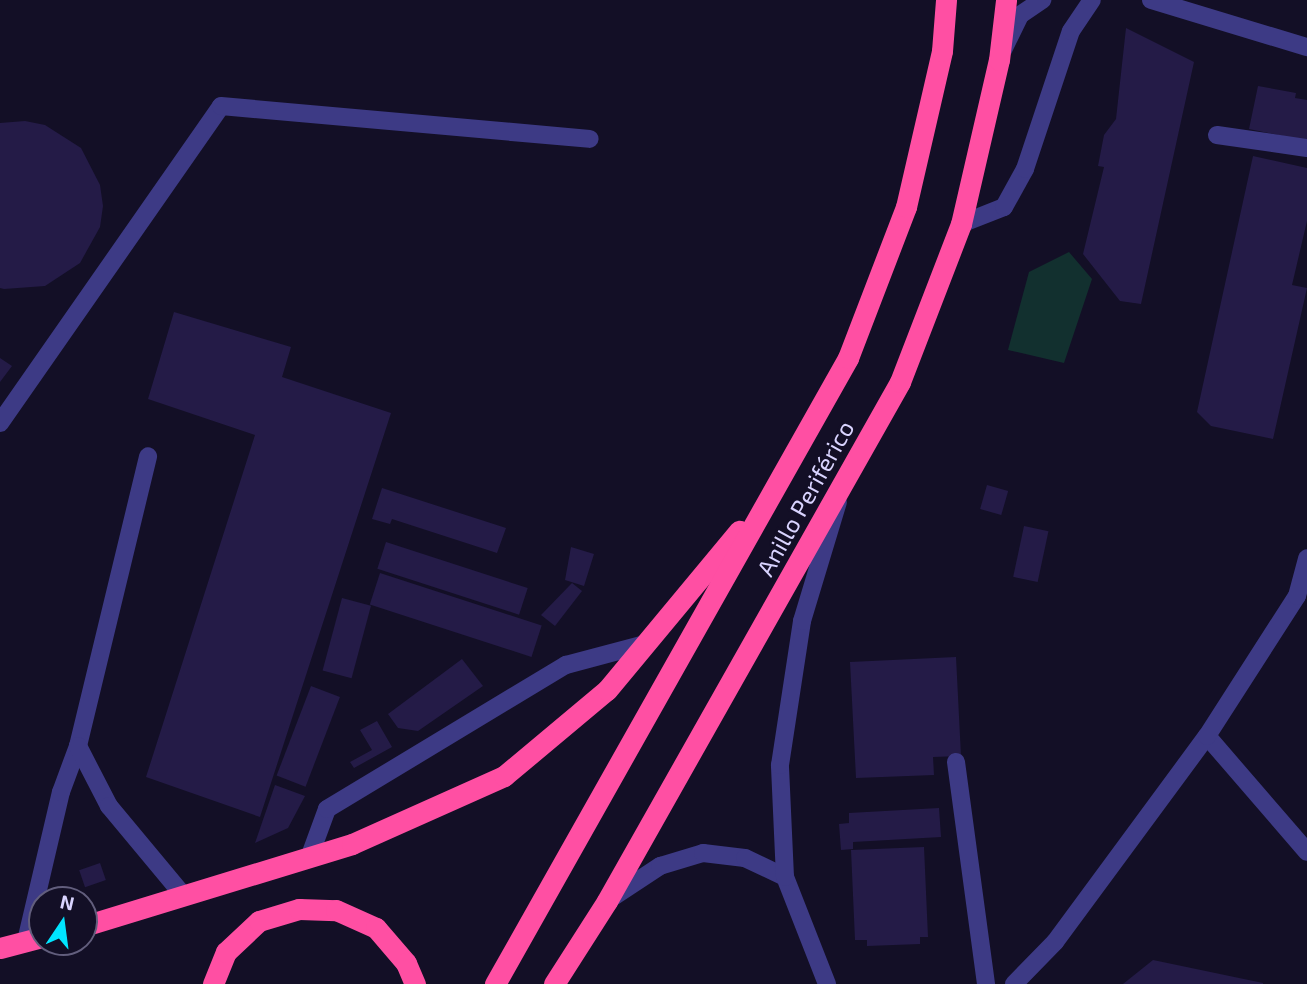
<!DOCTYPE html>
<meta charset="utf-8">
<style>
body{margin:0}
#map{position:relative;width:1307px;height:984px;overflow:hidden;background:#130f26;font-family:"Exo 2",sans-serif}
div>[style]{position:absolute}
.green>*{inset:0;background:#12302f}
.building>*{inset:0;background:#241b47;transform-origin:0 0}
.minor>*{height:18px;margin:-9px;padding:0 9px;transform-origin:9px;border-radius:9px;background:#3d3a85}
.highway>*{height:21px;margin:-10.5px;padding:0 10.5px;transform-origin:10.5px;border-radius:10.5px;background:#ff4fa3}
span{translate:-50% -50%;white-space:nowrap;text-align:center;line-height:1.15;-webkit-text-stroke:5px #130f26;paint-order:stroke}
.street-label{font-size:24px;color:#d9d4ff}
.north{position:absolute;left:28px;top:886px;width:70px;height:70px;box-sizing:border-box;background:#130f26;border:2px solid #625e7d;border-radius:50%;rotate:13deg;font-size:19px;font-weight:700;line-height:28px;text-align:center;color:#d9d4ff}
.north::after{content:'';display:block;margin:auto;width:24px;height:32px;background:#00e5ff;clip-path:polygon(50% 0,100% 100%,50% 72%,0 100%)}
</style>
<div id="map">
<div class="green">
<i style="clip-path:polygon(1069px 252px,1092px 279px,1064px 363px,1008px 350px,1029px 272px)"></i>
</div>
<div class="building">
<i style="clip-path:polygon(1126px 28px,1194px 62px,1141px 304px,1120px 301px,1083px 254px,1104px 167px,1098px 166px,1104px 135px,1116px 119px)"></i>
<i style="clip-path:polygon(1258px 86px,1296px 93px,1295px 98px,1307px 100px,1307px 141px,1249px 129px)"></i>
<i style="clip-path:polygon(25px 121px,45px 125px,81px 148px,100px 185px,103px 206px,100px 227px,80px 263px,45px 286px,4px 289px,0 288px,0 123px)"></i>
<i style="clip-path:polygon(1253px 156px,1307px 168px,1307px 221px,1292px 285px,1307px 288px,1273px 439px,1211px 426px,1197px 412px)"></i>
<i style="clip-path:polygon(174px 312px,291px 347px,282px 377px,391px 413px,260px 817px,146px 777px,255px 435px,148px 399px)"></i>
<i style="clip-path:polygon(0 358px,12px 366px,0 382px)"></i>
<i style="left:987px;top:485px;width:22px;height:25px;rotate:16deg"></i>
<i style="clip-path:polygon(382px 488px,506px 528px,497px 553px,392px 519px,390px 524px,372px 519px)"></i>
<i style="left:1024px;top:526px;width:25px;height:52px;rotate:12deg"></i>
<i style="left:386px;top:542px;width:149px;height:28px;rotate:18deg"></i>
<i style="clip-path:polygon(571px 547px,594px 554px,584px 586px,565px 580px)"></i>
<i style="left:380px;top:573px;width:170px;height:33px;rotate:18deg"></i>
<i style="clip-path:polygon(572px 583px,582px 591px,555px 626px,541px 615px)"></i>
<i style="left:342px;top:598px;width:30px;height:75px;rotate:15deg"></i>
<i style="clip-path:polygon(956px 657px,961px 756px,933px 757px,934px 775px,856px 778px,850px 662px)"></i>
<i style="clip-path:polygon(462px 659px,483px 686px,418px 731px,398px 728px,388px 714px)"></i>
<i style="left:311px;top:686px;width:31px;height:96px;rotate:21deg"></i>
<i style="clip-path:polygon(377px 721px,392px 747px,354px 768px,350px 762px,372px 750px,360px 730px)"></i>
<i style="clip-path:polygon(275px 785px,305px 796px,288px 828px,255px 843px)"></i>
<i style="clip-path:polygon(939px 808px,941px 837px,853px 842px,853px 849px,841px 850px,839px 824px,849px 823px,849px 813px)"></i>
<i style="clip-path:polygon(924px 847px,928px 937px,920px 937px,920px 944px,867px 946px,867px 940px,855px 940px,851px 850px)"></i>
<i style="left:100px;top:863px;width:18px;height:22px;rotate:71deg"></i>
<i style="clip-path:polygon(1153px 960px,1263px 983px,1263px 984px,1123px 984px)"></i>
</div>
<div class="minor">
<i style="left:1151px;top:0;width:163px;rotate:16.8deg"></i>
<i style="left:1003px;top:50px;width:39px;rotate:-64deg"></i>
<i style="left:1020px;top:15px;width:27px;rotate:-34deg"></i>
<i style="left:1217px;top:135px;width:91px;rotate:8.2deg"></i>
<i style="left:961px;top:224px;width:46px;rotate:-21.6deg"></i>
<i style="left:1004px;top:207px;width:43px;rotate:-61.1deg"></i>
<i style="left:1025px;top:169px;width:145px;rotate:-71.6deg"></i>
<i style="left:1071px;top:31px;width:37px;rotate:-56deg"></i>
<i style="left:0;top:423px;width:386px;rotate:-55.1deg"></i>
<i style="left:221px;top:106px;width:370px;rotate:5.1deg"></i>
<i style="left:1207px;top:736px;width:153px;rotate:49.2deg"></i>
<i style="left:78px;top:746px;width:298px;rotate:-76.4deg"></i>
<i style="left:956px;top:762px;width:224px;rotate:82.3deg"></i>
<i style="left:309px;top:858px;width:52px;rotate:-69.8deg"></i>
<i style="left:327px;top:809px;width:279px;rotate:-31.1deg"></i>
<i style="left:566px;top:665px;width:82px;rotate:-14.9deg"></i>
<i style="left:607px;top:901px;width:64px;rotate:-33.4deg"></i>
<i style="left:660px;top:866px;width:45px;rotate:-16.8deg"></i>
<i style="left:703px;top:853px;width:42px;rotate:6.8deg"></i>
<i style="left:745px;top:858px;width:44px;rotate:25.4deg"></i>
<i style="left:26px;top:941px;width:153px;rotate:-76.8deg"></i>
<i style="left:61px;top:792px;width:49px;rotate:-69.7deg"></i>
<i style="left:78px;top:746px;width:68px;rotate:62.7deg"></i>
<i style="left:109px;top:806px;width:117px;rotate:50.2deg"></i>
<i style="left:827px;top:984px;width:115px;rotate:-111.4deg"></i>
<i style="left:785px;top:877px;width:112px;rotate:-92.6deg"></i>
<i style="left:780px;top:765px;width:146px;rotate:-81.3deg"></i>
<i style="left:802px;top:621px;width:124px;rotate:-73.2deg"></i>
<i style="left:1014px;top:984px;width:59px;rotate:-45.7deg"></i>
<i style="left:1055px;top:942px;width:256px;rotate:-53.6deg"></i>
<i style="left:1207px;top:736px;width:166px;rotate:-57.3deg"></i>
<i style="left:1297px;top:596px;width:39px;rotate:-75deg"></i>
</div>
<div class="highway">
<i style="left:84px;top:926px;width:280px;rotate:-17deg"></i>
<i style="left:352px;top:844px;width:167px;rotate:-24.1deg"></i>
<i style="left:504px;top:776px;width:134px;rotate:-39.9deg"></i>
<i style="left:607px;top:690px;width:207px;rotate:-50.3deg"></i>
<i style="left:0;top:948px;width:43px;rotate:-14.7deg"></i>
<i style="left:213px;top:984px;width:35px;rotate:-68deg"></i>
<i style="left:226px;top:952px;width:45px;rotate:-43.2deg"></i>
<i style="left:259px;top:921px;width:42px;rotate:-16.7deg"></i>
<i style="left:299px;top:909px;width:37px;rotate:2deg"></i>
<i style="left:336px;top:910px;width:44px;rotate:24.2deg"></i>
<i style="left:376px;top:928px;width:46px;rotate:49.4deg"></i>
<i style="left:406px;top:963px;width:23px;rotate:67deg"></i>
<i style="left:495px;top:984px;width:719px;rotate:-60.58deg"></i>
<i style="left:848px;top:358px;width:162px;rotate:-69deg"></i>
<i style="left:906px;top:207px;width:160px;rotate:-77deg"></i>
<i style="left:942px;top:51px;width:51px;rotate:-85.5deg"></i>
<i style="left:554px;top:984px;width:98px;rotate:-57.4deg"></i>
<i style="left:607px;top:901px;width:596px;rotate:-60.55deg"></i>
<i style="left:900px;top:382px;width:169px;rotate:-68.9deg"></i>
<i style="left:961px;top:224px;width:168px;rotate:-77deg"></i>
<i style="left:999px;top:60px;width:60px;rotate:-83.3deg"></i>
</div>
<div class="street-label">
<span style="left:805px;top:498px;rotate:-61deg">Anillo Periférico</span>
</div>
<div class="north">N</div>
</div>
